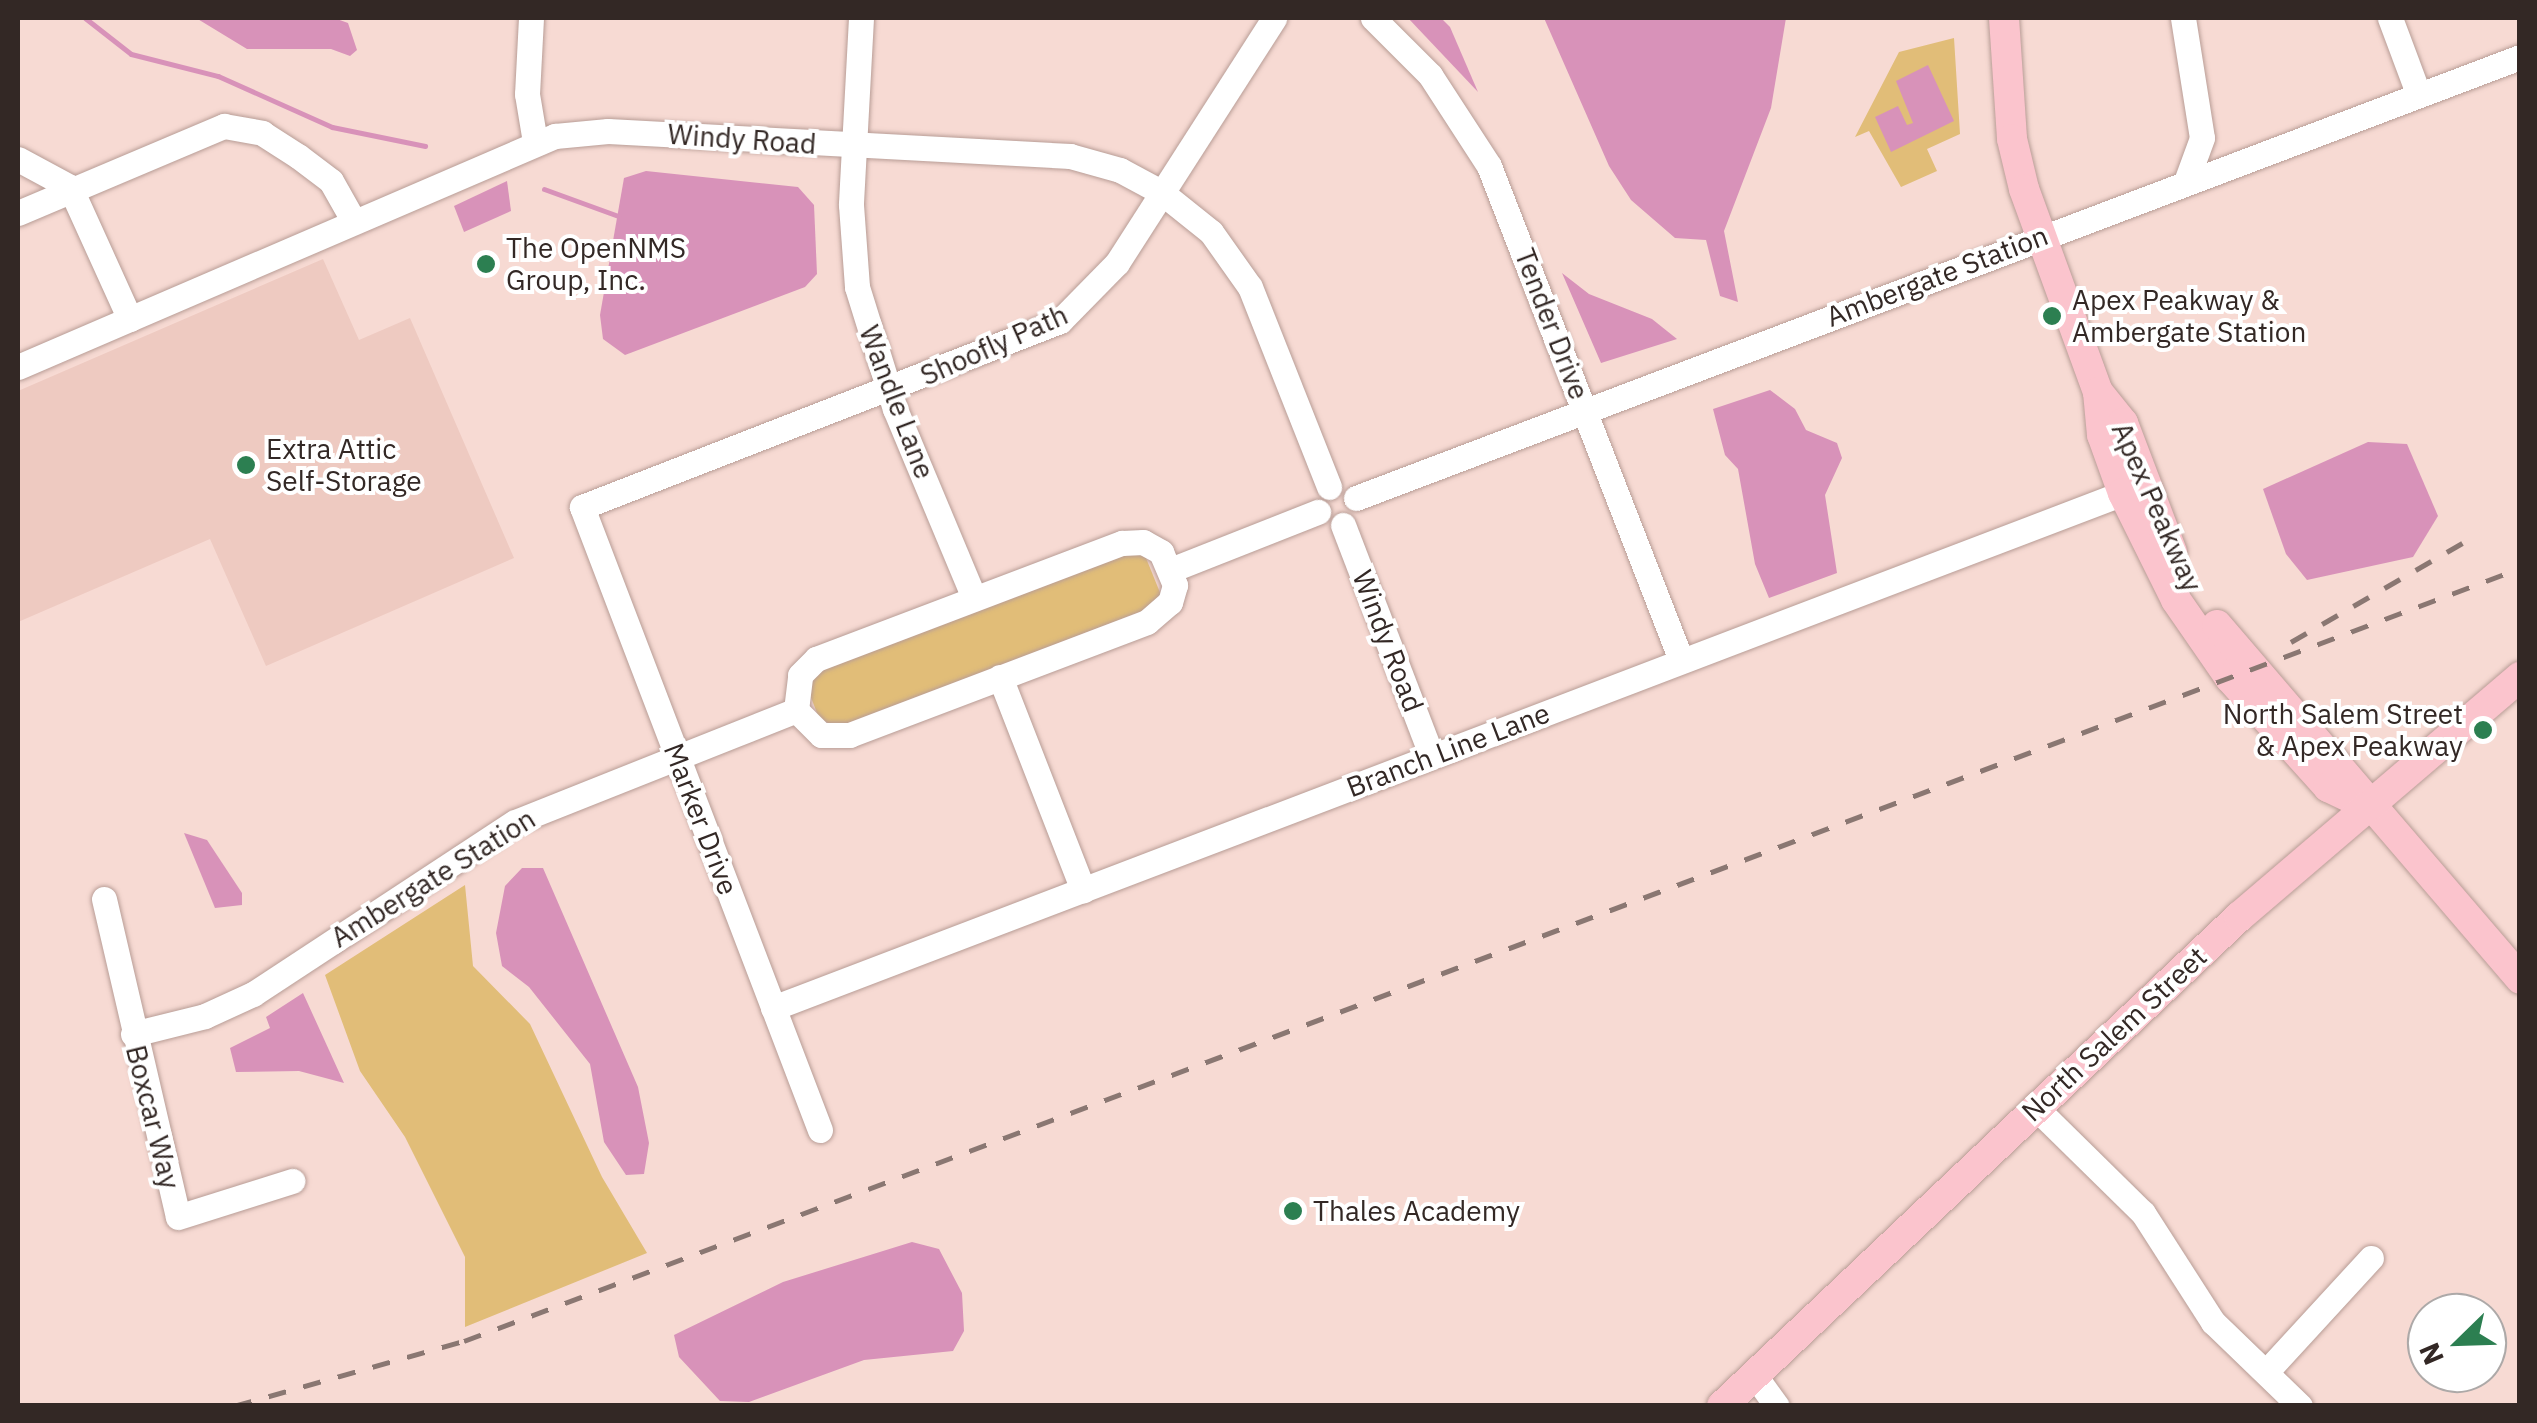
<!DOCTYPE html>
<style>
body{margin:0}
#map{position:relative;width:2537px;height:1423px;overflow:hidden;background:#f7dad3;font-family:"IBM Plex Sans",sans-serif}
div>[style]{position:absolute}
.built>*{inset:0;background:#eecac1}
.green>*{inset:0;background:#e1bd78}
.water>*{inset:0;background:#d892b9}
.stream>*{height:5px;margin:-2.5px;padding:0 2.5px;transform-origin:2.5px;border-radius:2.5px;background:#d892b9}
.roads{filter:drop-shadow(0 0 2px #b89d96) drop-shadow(0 0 2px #b89d96)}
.minor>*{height:25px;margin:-12.5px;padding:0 12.5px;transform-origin:12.5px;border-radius:12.5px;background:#fff}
.major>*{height:30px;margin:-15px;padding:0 15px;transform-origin:15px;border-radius:15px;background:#fbc4cd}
.rail>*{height:5px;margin-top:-2.5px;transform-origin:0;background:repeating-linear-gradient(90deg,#8a7772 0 18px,transparent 0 36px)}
.dots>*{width:28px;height:28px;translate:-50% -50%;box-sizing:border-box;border:5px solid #fff;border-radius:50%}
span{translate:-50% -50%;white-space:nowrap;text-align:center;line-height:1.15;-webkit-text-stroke:8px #fff;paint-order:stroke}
.street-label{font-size:28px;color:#332825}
.poi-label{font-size:28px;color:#332825}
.left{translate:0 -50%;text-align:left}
.right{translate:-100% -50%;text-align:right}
.frame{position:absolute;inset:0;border:20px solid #332825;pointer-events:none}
.north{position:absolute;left:2407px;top:1293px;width:100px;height:100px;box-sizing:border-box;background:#fff;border:2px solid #ada9a8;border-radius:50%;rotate:247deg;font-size:28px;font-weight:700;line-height:40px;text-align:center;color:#332825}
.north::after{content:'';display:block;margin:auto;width:35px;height:45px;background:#2c7f51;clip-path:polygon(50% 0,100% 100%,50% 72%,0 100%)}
</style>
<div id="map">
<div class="built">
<i style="clip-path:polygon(323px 259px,359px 340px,410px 318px,514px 558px,266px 666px,210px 539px,18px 622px,18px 391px)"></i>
</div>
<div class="green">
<i style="clip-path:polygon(1954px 38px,1960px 134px,1927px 149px,1937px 171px,1901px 187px,1869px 131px,1855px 137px,1899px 52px)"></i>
<i style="clip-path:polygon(1144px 553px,1161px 595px,1145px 610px,855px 722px,834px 726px,819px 718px,810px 695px,812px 679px,821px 669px,1117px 554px)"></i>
<i style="clip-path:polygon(465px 885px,473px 966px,530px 1024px,602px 1177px,647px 1253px,465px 1327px,465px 1257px,405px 1137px,360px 1071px,325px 975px)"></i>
</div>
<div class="water">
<i style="clip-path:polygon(196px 18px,334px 18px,348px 23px,357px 50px,350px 56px,331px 49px,247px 49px)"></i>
<i style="clip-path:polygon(1408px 18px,1441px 18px,1450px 27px,1478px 92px)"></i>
<i style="clip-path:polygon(1544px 18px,1786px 18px,1771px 108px,1724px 231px,1738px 302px,1720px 296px,1706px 240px,1675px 238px,1631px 200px,1609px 166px)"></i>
<i style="clip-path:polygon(1928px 65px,1954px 121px,1891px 152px,1875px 117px,1898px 106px,1907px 125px,1913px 123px,1896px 81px)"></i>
<i style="clip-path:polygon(646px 171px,798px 187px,814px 205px,817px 274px,805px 287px,625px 355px,603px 339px,600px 315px,624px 178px)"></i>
<i style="clip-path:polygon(507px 181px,511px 211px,464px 232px,454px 206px)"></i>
<i style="clip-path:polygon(1562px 273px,1589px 294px,1652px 319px,1677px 339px,1601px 363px)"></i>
<i style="clip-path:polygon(1770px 390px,1795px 409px,1806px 430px,1837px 443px,1842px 458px,1825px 495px,1837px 573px,1769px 598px,1755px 564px,1738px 469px,1725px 455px,1713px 409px)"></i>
<i style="clip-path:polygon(2368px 442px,2407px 444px,2438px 516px,2413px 557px,2307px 580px,2286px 554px,2263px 489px)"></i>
<i style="clip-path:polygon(184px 833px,207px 840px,242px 893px,242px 905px,215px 908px)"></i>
<i style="clip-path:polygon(522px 868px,543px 868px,638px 1087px,649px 1143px,644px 1174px,626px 1175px,604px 1142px,590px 1064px,529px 987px,502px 966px,496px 933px,505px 886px)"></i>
<i style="clip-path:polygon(303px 993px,344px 1083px,299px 1071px,236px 1072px,230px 1048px,270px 1028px,266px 1017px)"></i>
<i style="clip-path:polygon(912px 1242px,939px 1249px,962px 1293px,964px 1331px,953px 1351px,864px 1360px,749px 1402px,720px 1401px,679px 1357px,674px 1335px,783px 1282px)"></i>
</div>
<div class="stream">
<i style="left:85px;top:18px;width:58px;rotate:38deg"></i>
<i style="left:131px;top:54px;width:90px;rotate:14.2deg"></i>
<i style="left:218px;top:76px;width:125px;rotate:24.1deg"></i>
<i style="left:332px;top:127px;width:95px;rotate:11.5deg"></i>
<i style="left:544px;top:189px;width:79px;rotate:20deg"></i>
</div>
<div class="roads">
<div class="minor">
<i style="left:531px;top:18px;width:76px;rotate:93deg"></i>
<i style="left:527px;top:94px;width:49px;rotate:80.5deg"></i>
<i style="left:861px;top:18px;width:187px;rotate:93.1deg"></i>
<i style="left:851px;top:205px;width:82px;rotate:85.8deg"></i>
<i style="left:857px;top:287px;width:128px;rotate:72.7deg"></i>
<i style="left:895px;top:409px;width:205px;rotate:67.3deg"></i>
<i style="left:1373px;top:18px;width:81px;rotate:45deg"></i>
<i style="left:1430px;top:75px;width:108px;rotate:57deg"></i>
<i style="left:1489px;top:166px;width:530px;rotate:68.76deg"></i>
<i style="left:2183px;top:18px;width:121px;rotate:81deg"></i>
<i style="left:2202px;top:138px;width:44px;rotate:110.1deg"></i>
<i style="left:2390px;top:18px;width:80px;rotate:69.5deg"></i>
<i style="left:18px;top:159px;width:59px;rotate:28.3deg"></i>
<i style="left:70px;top:187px;width:145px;rotate:65.6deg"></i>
<i style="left:18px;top:213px;width:224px;rotate:-22.9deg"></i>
<i style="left:224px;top:126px;width:39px;rotate:10deg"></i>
<i style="left:262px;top:133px;width:43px;rotate:32.6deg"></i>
<i style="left:298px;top:156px;width:41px;rotate:37.1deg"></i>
<i style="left:331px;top:181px;width:45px;rotate:60.6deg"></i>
<i style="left:18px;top:367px;width:585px;rotate:-23.28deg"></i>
<i style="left:555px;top:136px;width:53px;rotate:-5.4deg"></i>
<i style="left:608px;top:131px;width:463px;rotate:3.1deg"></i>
<i style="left:1070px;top:156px;width:52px;rotate:15.6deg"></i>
<i style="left:1120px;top:170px;width:47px;rotate:28.2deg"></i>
<i style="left:1161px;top:192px;width:64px;rotate:38.7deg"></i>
<i style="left:1211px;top:232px;width:67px;rotate:54.7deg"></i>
<i style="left:1250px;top:287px;width:215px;rotate:68.4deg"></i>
<i style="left:1356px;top:498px;width:1245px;rotate:-20.75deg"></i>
<i style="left:1343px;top:525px;width:248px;rotate:69deg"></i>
<i style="left:1143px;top:542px;width:21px;rotate:29deg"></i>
<i style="left:1161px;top:552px;width:36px;rotate:67deg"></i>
<i style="left:1175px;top:585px;width:18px;rotate:106deg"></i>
<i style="left:1170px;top:602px;width:30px;rotate:139deg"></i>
<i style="left:1147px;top:622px;width:318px;rotate:159.2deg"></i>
<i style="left:850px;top:735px;width:29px;rotate:180deg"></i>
<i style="left:821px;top:735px;width:35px;rotate:-135deg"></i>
<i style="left:796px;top:710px;width:35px;rotate:-83deg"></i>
<i style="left:800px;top:675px;width:23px;rotate:-45deg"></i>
<i style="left:816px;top:659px;width:327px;rotate:-20.8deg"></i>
<i style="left:1122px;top:543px;width:21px;rotate:-3deg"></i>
<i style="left:1173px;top:569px;width:156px;rotate:-21.5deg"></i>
<i style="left:1000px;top:677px;width:229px;rotate:68.7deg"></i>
<i style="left:104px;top:899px;width:326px;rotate:76.9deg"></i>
<i style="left:178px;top:1217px;width:120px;rotate:-17.5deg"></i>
<i style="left:773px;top:1008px;width:1445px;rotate:-20.88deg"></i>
<i style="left:133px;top:1034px;width:74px;rotate:-14deg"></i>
<i style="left:205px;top:1016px;width:53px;rotate:-24.6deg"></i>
<i style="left:253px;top:994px;width:313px;rotate:-33.3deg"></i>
<i style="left:515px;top:822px;width:302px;rotate:-21.7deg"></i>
<i style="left:2035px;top:1107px;width:151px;rotate:44.5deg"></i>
<i style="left:2143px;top:1213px;width:130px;rotate:57.3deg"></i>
<i style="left:2213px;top:1322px;width:121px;rotate:44deg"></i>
<i style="left:820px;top:1130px;width:667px;rotate:-110.91deg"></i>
<i style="left:582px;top:507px;width:513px;rotate:-21.26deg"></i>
<i style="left:1060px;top:321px;width:81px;rotate:-45.5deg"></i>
<i style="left:1117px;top:263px;width:291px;rotate:-57.3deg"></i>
<i style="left:2266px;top:1372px;width:155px;rotate:-47.4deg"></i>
<i style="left:1755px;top:1376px;width:37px;rotate:54deg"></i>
</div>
<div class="major">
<i style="left:2004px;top:18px;width:121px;rotate:86.2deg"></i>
<i style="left:2012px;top:139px;width:51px;rotate:76.5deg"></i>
<i style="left:2024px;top:189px;width:216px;rotate:70deg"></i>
<i style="left:2098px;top:392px;width:43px;rotate:84.7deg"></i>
<i style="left:2102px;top:435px;width:62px;rotate:70.1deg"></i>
<i style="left:2123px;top:493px;width:119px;rotate:63.6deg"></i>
<i style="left:2176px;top:600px;width:95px;rotate:55.3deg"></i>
<i style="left:2230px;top:678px;width:147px;rotate:48deg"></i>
<i style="left:2328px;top:787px;width:44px;rotate:25.4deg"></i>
<i style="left:2098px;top:392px;width:40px;rotate:51deg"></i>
<i style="left:2123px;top:423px;width:138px;rotate:69.2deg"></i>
<i style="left:2217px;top:625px;width:466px;rotate:49.4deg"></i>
<i style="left:1722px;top:1406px;width:712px;rotate:-43.41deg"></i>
<i style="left:2239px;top:917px;width:370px;rotate:-40.5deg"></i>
</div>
</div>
<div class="rail">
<i style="left:2291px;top:642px;width:210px;rotate:-30deg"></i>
<i style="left:234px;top:1406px;width:239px;rotate:-15.8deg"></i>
<i style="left:464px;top:1341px;width:2197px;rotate:-20.6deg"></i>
</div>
<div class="dots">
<i style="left:486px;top:264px;background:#2c7f51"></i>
<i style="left:2052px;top:316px;background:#2c7f51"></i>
<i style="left:246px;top:465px;background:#2c7f51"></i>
<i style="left:2483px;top:730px;background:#2c7f51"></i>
<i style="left:1293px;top:1211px;background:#2c7f51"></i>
</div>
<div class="street-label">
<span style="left:742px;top:139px;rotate:4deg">Windy Road</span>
<span style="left:1937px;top:276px;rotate:-21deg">Ambergate Station</span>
<span style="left:1552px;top:324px;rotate:69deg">Tender Drive</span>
<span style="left:994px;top:345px;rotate:-24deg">Shoofly Path</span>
<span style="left:897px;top:402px;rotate:69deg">Wandle Lane</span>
<span style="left:2157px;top:507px;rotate:66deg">Apex Peakway</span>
<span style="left:1388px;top:641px;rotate:69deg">Windy Road</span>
<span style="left:1448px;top:750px;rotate:-21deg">Branch Line Lane</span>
<span style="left:701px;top:819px;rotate:69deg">Marker Drive</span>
<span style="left:433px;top:878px;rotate:-32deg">Ambergate Station</span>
<span style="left:2114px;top:1034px;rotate:-43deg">North Salem Street</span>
<span style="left:153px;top:1117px;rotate:76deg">Boxcar Way</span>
</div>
<div class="poi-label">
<span class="left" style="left:506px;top:264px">The OpenNMS<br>Group, Inc.</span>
<span class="left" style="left:2072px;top:316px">Apex Peakway &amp;<br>Ambergate Station</span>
<span class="left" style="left:266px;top:465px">Extra Attic<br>Self-Storage</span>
<span class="right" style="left:2463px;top:730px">North Salem Street<br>&amp; Apex Peakway</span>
<span class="left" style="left:1313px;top:1211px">Thales Academy</span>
</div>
<div class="frame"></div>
<div class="north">N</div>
</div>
